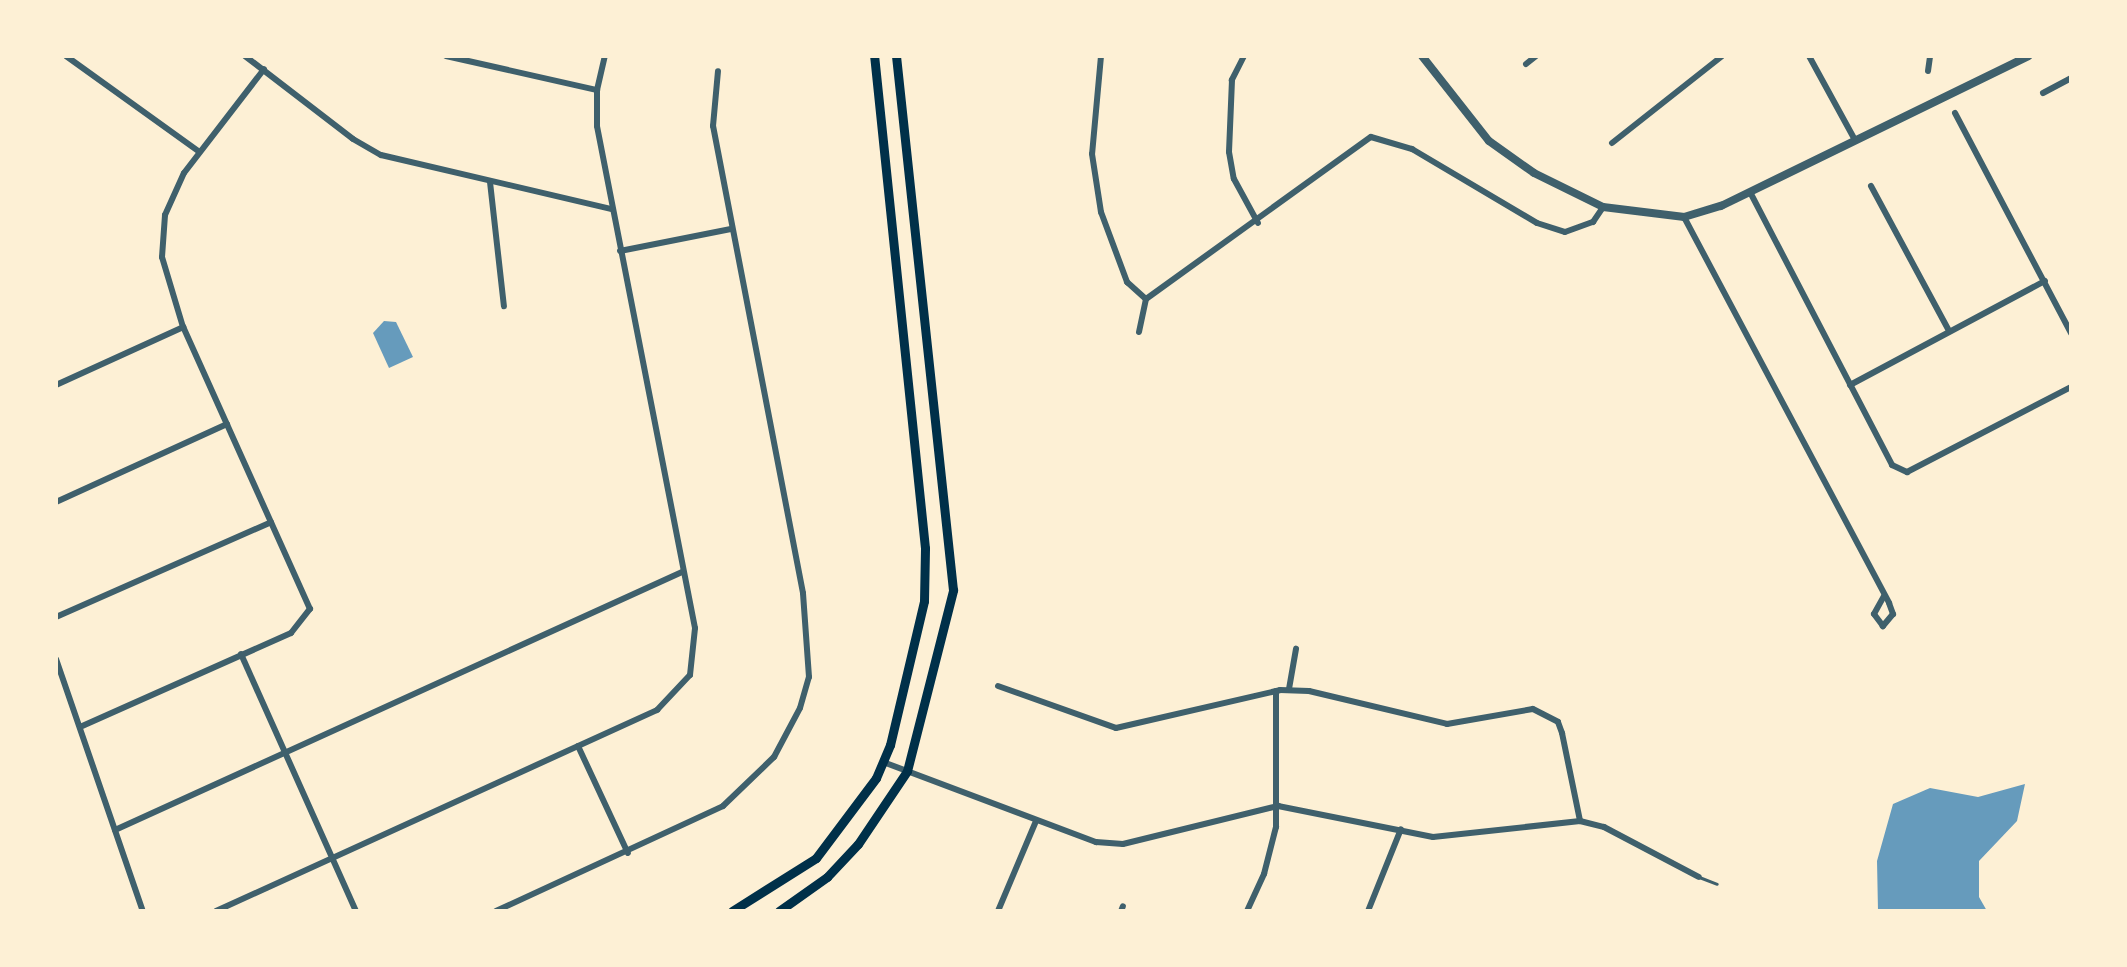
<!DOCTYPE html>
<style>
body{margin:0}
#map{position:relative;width:2127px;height:967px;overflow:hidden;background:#fdf0d5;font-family:Figtree,sans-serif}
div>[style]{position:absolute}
.water>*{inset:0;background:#669bbc}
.service>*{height:3px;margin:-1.5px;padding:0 1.5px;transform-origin:1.5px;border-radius:1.5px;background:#3f606c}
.minor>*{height:6px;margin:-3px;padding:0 3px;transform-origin:3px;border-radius:3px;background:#3f606c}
.tertiary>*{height:8px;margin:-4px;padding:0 4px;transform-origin:4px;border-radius:4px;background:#3f606c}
.secondary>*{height:9px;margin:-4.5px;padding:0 4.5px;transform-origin:4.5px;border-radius:4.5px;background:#003049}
span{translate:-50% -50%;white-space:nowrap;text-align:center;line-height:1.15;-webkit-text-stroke:6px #fdf0d5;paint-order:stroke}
.frame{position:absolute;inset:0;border:58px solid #fdf0d5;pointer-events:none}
</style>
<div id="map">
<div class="water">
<i style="clip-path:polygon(384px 321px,396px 322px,413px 357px,389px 368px,373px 333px)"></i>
<i style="clip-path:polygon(2025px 784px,2017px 821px,1979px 861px,1979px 897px,1987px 911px,1878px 911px,1877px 861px,1893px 804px,1930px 788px,1978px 797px)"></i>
</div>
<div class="service">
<i style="left:1699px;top:877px;width:19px;rotate:21deg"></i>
</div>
<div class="minor">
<i style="left:66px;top:56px;width:163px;rotate:35.7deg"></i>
<i style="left:245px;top:56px;width:136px;rotate:37.5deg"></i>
<i style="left:353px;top:139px;width:32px;rotate:30deg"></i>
<i style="left:381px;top:155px;width:237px;rotate:13.2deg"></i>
<i style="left:446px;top:56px;width:155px;rotate:12.7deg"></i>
<i style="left:1101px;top:56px;width:98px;rotate:95.2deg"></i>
<i style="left:1092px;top:154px;width:59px;rotate:81.2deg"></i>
<i style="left:1101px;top:212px;width:75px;rotate:69.6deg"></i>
<i style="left:1127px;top:282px;width:25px;rotate:42deg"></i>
<i style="left:1146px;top:299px;width:277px;rotate:-35.8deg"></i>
<i style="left:1371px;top:137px;width:43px;rotate:16.3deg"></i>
<i style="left:1412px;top:149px;width:145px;rotate:30.6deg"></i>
<i style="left:1537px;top:223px;width:29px;rotate:18deg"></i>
<i style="left:1565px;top:232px;width:30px;rotate:-20deg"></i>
<i style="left:1593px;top:222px;width:18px;rotate:-56deg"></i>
<i style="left:1244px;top:56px;width:27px;rotate:117deg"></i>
<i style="left:1232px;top:80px;width:72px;rotate:92.4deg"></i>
<i style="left:1229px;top:152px;width:27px;rotate:80deg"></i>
<i style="left:1234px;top:179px;width:50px;rotate:61.4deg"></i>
<i style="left:1809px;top:56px;width:96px;rotate:61.3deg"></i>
<i style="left:1526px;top:64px;width:13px;rotate:-39deg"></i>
<i style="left:1928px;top:71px;width:15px;rotate:-82deg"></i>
<i style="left:2043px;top:93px;width:32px;rotate:-28deg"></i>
<i style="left:1955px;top:113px;width:249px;rotate:62.2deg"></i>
<i style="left:1612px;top:143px;width:140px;rotate:-38.3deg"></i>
<i style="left:490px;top:182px;width:125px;rotate:83.6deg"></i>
<i style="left:1871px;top:186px;width:165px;rotate:61.7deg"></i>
<i style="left:1750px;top:192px;width:308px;rotate:62.5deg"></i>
<i style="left:1892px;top:465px;width:17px;rotate:25deg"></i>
<i style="left:1907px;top:472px;width:185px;rotate:-27.4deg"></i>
<i style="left:1684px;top:217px;width:437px;rotate:62deg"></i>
<i style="left:1889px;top:603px;width:12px;rotate:70deg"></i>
<i style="left:1893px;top:614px;width:16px;rotate:130deg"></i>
<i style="left:1883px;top:626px;width:15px;rotate:-127deg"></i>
<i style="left:1874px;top:614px;width:21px;rotate:-61deg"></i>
<i style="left:620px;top:251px;width:113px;rotate:-11.2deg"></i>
<i style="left:1139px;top:332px;width:34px;rotate:-78deg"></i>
<i style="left:56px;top:385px;width:140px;rotate:-24.5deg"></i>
<i style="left:1850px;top:385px;width:221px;rotate:-28.1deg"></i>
<i style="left:56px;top:502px;width:188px;rotate:-24.5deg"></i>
<i style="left:56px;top:617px;width:235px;rotate:-23.8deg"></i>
<i style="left:241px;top:654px;width:282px;rotate:65.9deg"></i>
<i style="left:56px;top:659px;width:267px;rotate:71deg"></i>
<i style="left:998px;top:686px;width:125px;rotate:19.6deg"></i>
<i style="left:1116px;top:728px;width:168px;rotate:-13deg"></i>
<i style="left:1280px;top:690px;width:29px;rotate:2deg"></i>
<i style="left:1309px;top:691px;width:142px;rotate:13.4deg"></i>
<i style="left:1447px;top:724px;width:87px;rotate:-9.9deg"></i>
<i style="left:1533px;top:709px;width:28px;rotate:27deg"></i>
<i style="left:1558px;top:722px;width:12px;rotate:70deg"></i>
<i style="left:1562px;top:733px;width:90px;rotate:78.4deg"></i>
<i style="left:1289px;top:689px;width:41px;rotate:-80.1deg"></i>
<i style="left:80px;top:727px;width:231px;rotate:-24deg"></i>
<i style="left:291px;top:633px;width:31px;rotate:-52deg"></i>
<i style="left:310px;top:609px;width:309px;rotate:-114.2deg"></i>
<i style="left:183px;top:327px;width:73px;rotate:-106.7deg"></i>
<i style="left:162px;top:257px;width:42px;rotate:-85.9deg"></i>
<i style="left:165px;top:215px;width:46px;rotate:-65.7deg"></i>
<i style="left:184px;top:173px;width:131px;rotate:-52.4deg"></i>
<i style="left:578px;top:746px;width:118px;rotate:65deg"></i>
<i style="left:883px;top:762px;width:228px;rotate:20.6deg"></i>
<i style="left:1096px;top:842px;width:27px;rotate:4deg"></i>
<i style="left:1123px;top:844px;width:160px;rotate:-13.8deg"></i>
<i style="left:1278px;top:806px;width:158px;rotate:11.3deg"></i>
<i style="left:1433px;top:837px;width:148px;rotate:-6.2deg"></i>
<i style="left:1580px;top:821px;width:25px;rotate:14deg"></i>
<i style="left:1604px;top:827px;width:107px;rotate:27.8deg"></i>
<i style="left:115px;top:830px;width:623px;rotate:-24.47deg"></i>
<i style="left:216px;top:911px;width:485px;rotate:-24.5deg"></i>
<i style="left:657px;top:710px;width:48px;rotate:-46.7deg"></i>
<i style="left:690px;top:675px;width:47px;rotate:-83.9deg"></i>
<i style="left:695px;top:628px;width:511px;rotate:-101.05deg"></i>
<i style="left:597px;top:126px;width:36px;rotate:-90deg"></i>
<i style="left:597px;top:90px;width:35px;rotate:-77deg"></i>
<i style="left:496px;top:911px;width:250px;rotate:-24.8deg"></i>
<i style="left:723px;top:806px;width:71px;rotate:-43.9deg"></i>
<i style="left:774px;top:757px;width:55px;rotate:-62deg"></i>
<i style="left:800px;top:708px;width:32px;rotate:-74deg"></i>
<i style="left:809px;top:677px;width:84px;rotate:-94.1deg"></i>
<i style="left:803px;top:593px;width:476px;rotate:-100.9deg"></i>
<i style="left:713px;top:126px;width:55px;rotate:-84.8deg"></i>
<i style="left:998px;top:911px;width:98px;rotate:-67.1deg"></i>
<i style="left:1121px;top:911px;width:5px;rotate:-68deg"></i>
<i style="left:1247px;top:911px;width:41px;rotate:-65.3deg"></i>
<i style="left:1264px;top:874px;width:49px;rotate:-75.7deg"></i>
<i style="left:1276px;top:827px;width:136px;rotate:-90deg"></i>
<i style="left:1368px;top:911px;width:88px;rotate:-68.1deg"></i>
</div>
<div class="tertiary">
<i style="left:1422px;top:56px;width:108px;rotate:51.8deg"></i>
<i style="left:1489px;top:141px;width:55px;rotate:35.4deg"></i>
<i style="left:1534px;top:173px;width:77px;rotate:26.2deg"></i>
<i style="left:1603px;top:207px;width:82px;rotate:7deg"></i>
<i style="left:1684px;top:217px;width:39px;rotate:-17deg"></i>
<i style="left:1721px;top:206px;width:342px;rotate:-26deg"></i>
</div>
<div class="secondary">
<i style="left:732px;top:911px;width:99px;rotate:-32.2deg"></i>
<i style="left:816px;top:858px;width:100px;rotate:-53.1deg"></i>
<i style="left:876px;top:778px;width:36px;rotate:-67deg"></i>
<i style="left:890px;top:745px;width:148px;rotate:-76.7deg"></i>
<i style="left:924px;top:601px;width:53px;rotate:-88.9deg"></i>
<i style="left:925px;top:548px;width:495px;rotate:-95.9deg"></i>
<i style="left:779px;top:911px;width:59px;rotate:-35.3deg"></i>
<i style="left:827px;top:877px;width:45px;rotate:-46.8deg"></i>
<i style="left:858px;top:844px;width:88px;rotate:-56.1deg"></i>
<i style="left:907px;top:771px;width:187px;rotate:-75.7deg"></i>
<i style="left:953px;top:590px;width:537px;rotate:-96.09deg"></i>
</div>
<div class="frame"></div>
</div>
